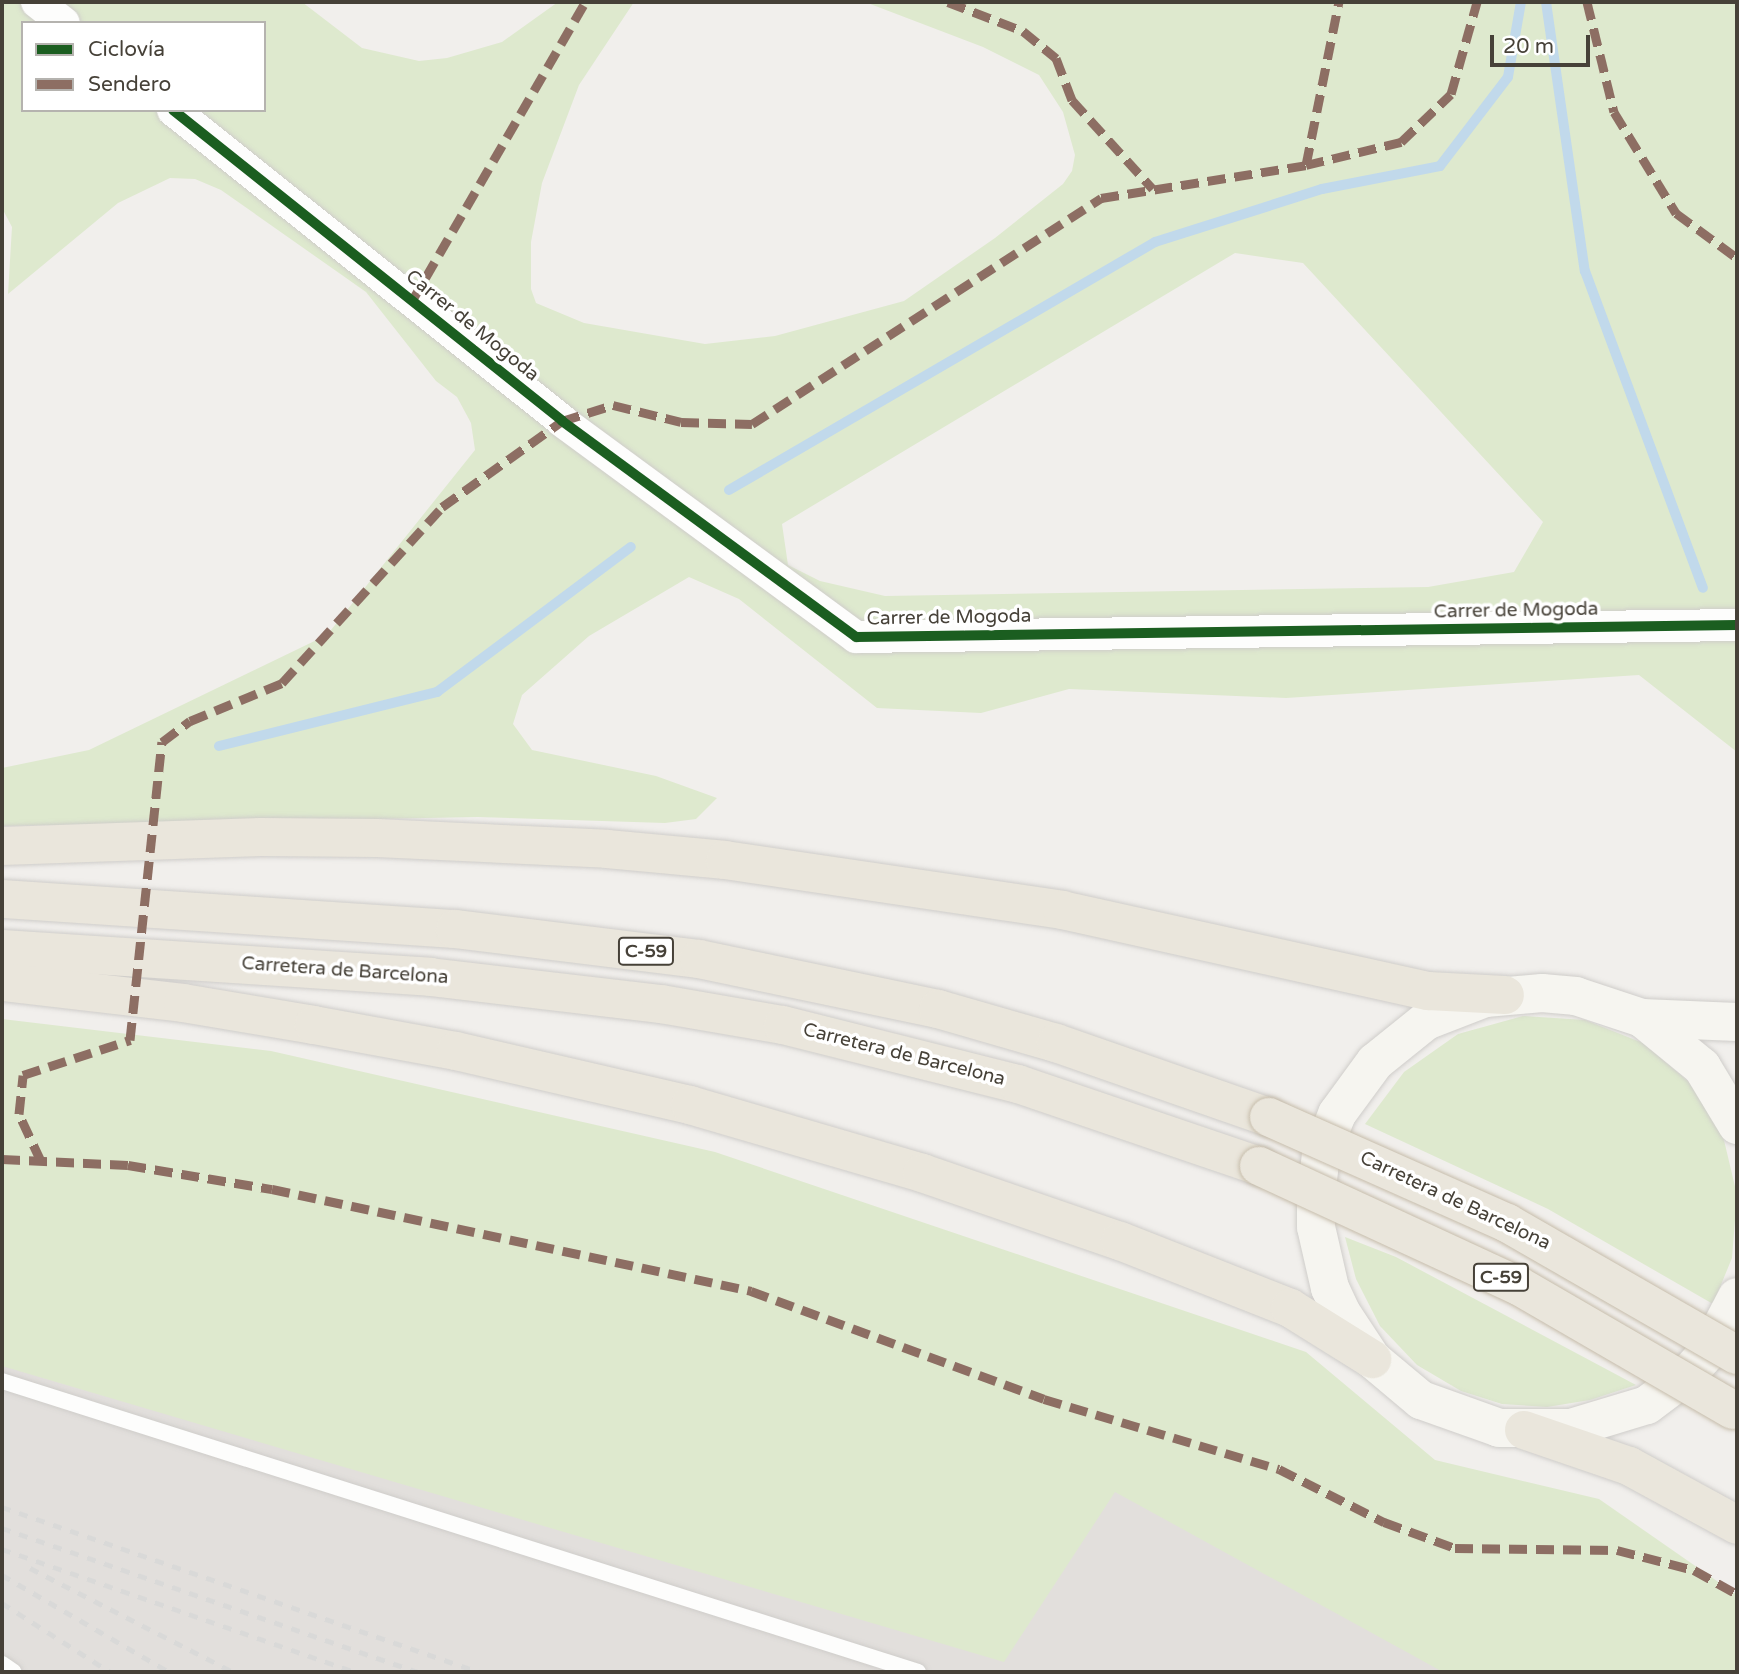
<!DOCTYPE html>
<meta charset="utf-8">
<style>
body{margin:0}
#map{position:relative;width:1739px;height:1674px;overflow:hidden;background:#f1efec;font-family:"Varela Round",sans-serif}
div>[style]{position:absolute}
.industrial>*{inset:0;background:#e2dfdc}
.green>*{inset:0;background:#dee9ce}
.stream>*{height:10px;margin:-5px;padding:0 5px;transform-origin:5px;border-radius:5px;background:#c1d9eb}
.roads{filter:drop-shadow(0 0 2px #cfcdca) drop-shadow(0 0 2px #cfcdca)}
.lane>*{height:16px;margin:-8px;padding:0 8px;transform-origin:8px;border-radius:8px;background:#fdfdfc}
.street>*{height:32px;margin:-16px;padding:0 16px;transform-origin:16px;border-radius:16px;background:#fdfdfc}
.secondary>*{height:38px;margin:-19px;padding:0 19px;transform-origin:19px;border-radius:19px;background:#f6f5f0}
.highway>*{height:38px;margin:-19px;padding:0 19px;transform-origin:19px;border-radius:19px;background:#eae6dc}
.rail>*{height:5px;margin-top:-2.5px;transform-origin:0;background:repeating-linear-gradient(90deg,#d9d9d8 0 9px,transparent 0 18px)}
.bridges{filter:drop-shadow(0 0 2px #c6bcaa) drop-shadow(0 0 2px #c6bcaa)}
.highway-bridge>*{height:38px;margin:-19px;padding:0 19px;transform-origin:19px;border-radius:19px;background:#eae6dc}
.quiet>*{height:9px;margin-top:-4.5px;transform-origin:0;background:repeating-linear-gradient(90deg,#8d6e63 0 18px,transparent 0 27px)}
.cycleway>*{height:10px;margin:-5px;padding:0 5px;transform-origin:5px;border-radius:5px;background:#1b5e20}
span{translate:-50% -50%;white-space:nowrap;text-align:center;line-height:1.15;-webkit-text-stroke:7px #fff;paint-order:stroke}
.shield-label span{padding:2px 5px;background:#fff;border:2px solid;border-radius:5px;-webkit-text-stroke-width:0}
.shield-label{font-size:18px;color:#464138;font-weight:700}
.street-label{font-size:19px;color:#464138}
.frame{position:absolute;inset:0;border:4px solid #464138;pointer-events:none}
.legend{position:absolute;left:21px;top:21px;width:245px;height:91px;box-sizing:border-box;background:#fff;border:2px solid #b5b3af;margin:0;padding:9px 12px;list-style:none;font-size:21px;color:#464138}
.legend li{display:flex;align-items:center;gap:14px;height:35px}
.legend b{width:35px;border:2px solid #b5b3af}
.scale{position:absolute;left:1490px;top:35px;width:100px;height:32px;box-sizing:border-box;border:4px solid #464138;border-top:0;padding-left:9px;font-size:21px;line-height:24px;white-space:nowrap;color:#464138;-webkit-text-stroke:5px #fff;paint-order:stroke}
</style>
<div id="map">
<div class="industrial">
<i style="clip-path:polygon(2px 1284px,1067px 1438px,1625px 1672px,2px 1672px)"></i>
</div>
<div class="green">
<i style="clip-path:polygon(evenodd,2px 2px,302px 2px,362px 48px,419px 61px,447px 58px,502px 42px,558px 2px,634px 2px,579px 85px,542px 183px,531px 242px,531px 289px,536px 303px,584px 323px,705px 344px,775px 336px,904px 301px,995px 238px,1063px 184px,1072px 171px,1075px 155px,1063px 112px,1039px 75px,983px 47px,865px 2px,1737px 2px,1737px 752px,1639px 675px,1286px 698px,1069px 689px,981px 713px,877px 708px,739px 599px,689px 577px,589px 636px,522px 695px,513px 724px,532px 750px,656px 776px,717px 798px,696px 819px,665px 823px,478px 817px,2px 826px,2px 768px,89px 750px,327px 635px,475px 450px,471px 423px,457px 397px,436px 381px,366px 292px,221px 190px,195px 179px,170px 178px,118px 203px,8px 294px,12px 227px,2px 208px,2px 2px,23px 23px,264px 23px,264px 110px,23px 110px,23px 23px,2px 2px,1235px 253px,1303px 263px,1543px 522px,1514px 572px,1428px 587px,885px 596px,820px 581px,788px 565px,782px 524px,1235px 253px)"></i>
<i style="clip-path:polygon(1523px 1016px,1585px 1020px,1643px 1043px,1690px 1083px,1723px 1136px,1737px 1195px,1732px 1258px,1713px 1304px,1548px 1209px,1365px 1124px,1404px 1072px,1458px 1034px)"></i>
<i style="clip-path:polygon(2px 1019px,271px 1051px,715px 1152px,1306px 1352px,1435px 1460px,1599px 1499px,1737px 1595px,1737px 1672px,1443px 1672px,1115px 1492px,1004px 1662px,2px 1366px)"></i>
<i style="clip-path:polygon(1345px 1237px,1396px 1257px,1636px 1385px,1590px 1400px,1547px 1407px,1502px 1404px,1461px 1391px,1417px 1365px,1380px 1326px,1356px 1279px)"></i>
</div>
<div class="stream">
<i style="left:1546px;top:2px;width:272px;rotate:81.8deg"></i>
<i style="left:1585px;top:271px;width:338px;rotate:69.6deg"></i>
<i style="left:729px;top:490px;width:493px;rotate:-30.2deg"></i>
<i style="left:1155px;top:242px;width:175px;rotate:-17.6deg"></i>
<i style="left:1322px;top:189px;width:120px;rotate:-11deg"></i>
<i style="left:1440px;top:166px;width:112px;rotate:-52.6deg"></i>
<i style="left:1508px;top:77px;width:76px;rotate:-80.2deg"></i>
<i style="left:219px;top:746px;width:225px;rotate:-13.9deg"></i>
<i style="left:437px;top:692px;width:242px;rotate:-36.8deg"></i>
</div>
<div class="roads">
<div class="lane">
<i style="left:2px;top:1381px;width:961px;rotate:17.62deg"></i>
<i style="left:2px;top:1664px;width:14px;rotate:34deg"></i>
</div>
<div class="street">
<i style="left:37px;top:2px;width:34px;rotate:38deg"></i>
<i style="left:173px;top:110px;width:498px;rotate:38.6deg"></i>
<i style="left:562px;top:421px;width:365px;rotate:36.3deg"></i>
<i style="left:856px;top:637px;width:881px;rotate:-0.78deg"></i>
</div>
<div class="secondary">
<i style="left:1642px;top:1018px;width:95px;rotate:2.4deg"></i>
<i style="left:1737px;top:1125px;width:68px;rotate:-121.1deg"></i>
<i style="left:1702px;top:1067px;width:77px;rotate:-140.8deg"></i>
<i style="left:1642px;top:1018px;width:70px;rotate:-161.6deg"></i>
<i style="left:1576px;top:996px;width:34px;rotate:-175deg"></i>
<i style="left:1542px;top:993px;width:57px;rotate:175deg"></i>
<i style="left:1485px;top:998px;width:63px;rotate:158.7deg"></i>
<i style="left:1426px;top:1021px;width:65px;rotate:141.2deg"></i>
<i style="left:1375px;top:1062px;width:64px;rotate:126.2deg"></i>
<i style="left:1337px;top:1114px;width:43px;rotate:111.8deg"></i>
<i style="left:1321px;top:1154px;width:43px;rotate:96.6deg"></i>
<i style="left:1316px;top:1197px;width:30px;rotate:90deg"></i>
<i style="left:1316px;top:1227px;width:63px;rotate:77.1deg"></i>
<i style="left:1330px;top:1288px;width:26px;rotate:65deg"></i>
<i style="left:1341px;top:1312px;width:56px;rotate:56.6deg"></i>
<i style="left:1372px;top:1359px;width:64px;rotate:39.9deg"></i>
<i style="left:1421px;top:1400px;width:83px;rotate:19.7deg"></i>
<i style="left:1499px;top:1428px;width:72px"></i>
<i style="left:1571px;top:1428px;width:79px;rotate:-16.8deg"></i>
<i style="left:1647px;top:1405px;width:50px;rotate:-36.9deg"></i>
<i style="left:1687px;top:1375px;width:31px;rotate:-48deg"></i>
<i style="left:1708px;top:1352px;width:62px;rotate:-62.2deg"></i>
</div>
<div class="highway">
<i style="left:2px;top:846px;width:259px;rotate:-2deg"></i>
<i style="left:261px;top:837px;width:116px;rotate:0.5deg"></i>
<i style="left:377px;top:838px;width:230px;rotate:2.7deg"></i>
<i style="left:607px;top:849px;width:119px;rotate:5.3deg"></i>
<i style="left:725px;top:860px;width:341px;rotate:8.4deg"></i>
<i style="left:1062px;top:910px;width:375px;rotate:12.5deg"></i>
<i style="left:1428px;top:991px;width:77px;rotate:3deg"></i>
<i style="left:2px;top:899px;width:454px;rotate:3.8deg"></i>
<i style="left:455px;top:929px;width:246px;rotate:7deg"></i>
<i style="left:699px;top:959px;width:244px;rotate:11.8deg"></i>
<i style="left:938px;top:1009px;width:123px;rotate:16.1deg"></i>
<i style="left:1056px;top:1043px;width:225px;rotate:19.2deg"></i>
<i style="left:2px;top:949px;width:429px;rotate:3.7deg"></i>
<i style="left:430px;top:977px;width:233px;rotate:6.7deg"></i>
<i style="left:661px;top:1004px;width:124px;rotate:9.8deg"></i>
<i style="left:783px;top:1025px;width:242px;rotate:14.1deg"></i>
<i style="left:1018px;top:1084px;width:255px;rotate:18.8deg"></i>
<i style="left:2px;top:982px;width:182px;rotate:6.6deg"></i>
<i style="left:183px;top:1003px;width:133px;rotate:9.5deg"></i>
<i style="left:314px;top:1025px;width:144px;rotate:10.4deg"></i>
<i style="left:456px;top:1051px;width:240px;rotate:13deg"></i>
<i style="left:690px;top:1105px;width:242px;rotate:16.3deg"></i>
<i style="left:922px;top:1173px;width:209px;rotate:19deg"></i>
<i style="left:1120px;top:1241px;width:183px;rotate:21.5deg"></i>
<i style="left:1290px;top:1308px;width:97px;rotate:31.9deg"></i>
<i style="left:1524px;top:1430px;width:111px;rotate:18.9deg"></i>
<i style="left:1629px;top:1466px;width:123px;rotate:28.6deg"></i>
</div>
</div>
<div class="rail">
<i style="left:2px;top:1507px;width:505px;rotate:19.08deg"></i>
<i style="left:2px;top:1528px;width:441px;rotate:19.1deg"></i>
<i style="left:2px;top:1549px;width:374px;rotate:19.2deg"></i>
<i style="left:30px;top:1568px;width:228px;rotate:27.1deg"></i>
<i style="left:2px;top:1575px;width:193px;rotate:30.1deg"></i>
<i style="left:2px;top:1603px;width:128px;rotate:32.6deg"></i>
</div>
<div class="bridges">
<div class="highway-bridge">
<i style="left:1269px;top:1117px;width:261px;rotate:24deg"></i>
<i style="left:1507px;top:1223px;width:265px;rotate:29.9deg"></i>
<i style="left:1259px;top:1166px;width:286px;rotate:24.8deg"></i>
<i style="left:1519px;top:1286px;width:247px;rotate:30.1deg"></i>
</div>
</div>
<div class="quiet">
<i style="left:948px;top:2px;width:80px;rotate:21.1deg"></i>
<i style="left:1023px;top:31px;width:43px;rotate:39.3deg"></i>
<i style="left:1056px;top:58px;width:45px;rotate:69.1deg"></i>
<i style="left:1072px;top:100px;width:120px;rotate:47.7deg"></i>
<i style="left:1587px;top:2px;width:113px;rotate:76.2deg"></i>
<i style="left:1614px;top:112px;width:119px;rotate:58.5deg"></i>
<i style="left:1676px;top:213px;width:76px;rotate:36.4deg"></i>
<i style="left:1306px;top:165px;width:166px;rotate:-78.6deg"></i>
<i style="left:412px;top:301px;width:345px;rotate:-59.9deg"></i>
<i style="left:2px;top:1159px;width:126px;rotate:2.7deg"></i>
<i style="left:128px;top:1165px;width:146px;rotate:9.5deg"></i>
<i style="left:272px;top:1189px;width:490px;rotate:12deg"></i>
<i style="left:751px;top:1291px;width:312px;rotate:20.2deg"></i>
<i style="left:1044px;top:1399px;width:245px;rotate:16.6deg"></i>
<i style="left:1279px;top:1469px;width:118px;rotate:26.8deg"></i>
<i style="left:1384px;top:1522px;width:76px;rotate:20.1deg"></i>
<i style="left:1455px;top:1548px;width:162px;rotate:0.7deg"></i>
<i style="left:1617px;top:1550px;width:80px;rotate:14.6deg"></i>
<i style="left:1694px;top:1570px;width:49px;rotate:29.2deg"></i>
<i style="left:41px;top:1161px;width:52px;rotate:-115.1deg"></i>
<i style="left:19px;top:1114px;width:39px;rotate:-84deg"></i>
<i style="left:23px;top:1075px;width:113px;rotate:-18.1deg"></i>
<i style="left:130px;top:1040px;width:300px;rotate:-83.9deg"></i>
<i style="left:162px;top:742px;width:35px;rotate:-37deg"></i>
<i style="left:190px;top:721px;width:100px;rotate:-22.4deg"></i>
<i style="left:282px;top:683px;width:238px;rotate:-47.7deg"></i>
<i style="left:442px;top:507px;width:148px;rotate:-35.6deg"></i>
<i style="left:562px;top:421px;width:53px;rotate:-17.4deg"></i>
<i style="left:613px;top:405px;width:70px;rotate:14deg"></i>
<i style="left:681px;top:422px;width:71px;rotate:1.6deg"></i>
<i style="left:752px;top:424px;width:416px;rotate:-32.9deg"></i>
<i style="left:1101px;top:198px;width:208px;rotate:-9.1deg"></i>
<i style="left:1306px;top:165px;width:98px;rotate:-13.6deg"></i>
<i style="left:1401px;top:142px;width:69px;rotate:-43.8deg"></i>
<i style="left:1451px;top:94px;width:96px;rotate:-74.2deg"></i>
</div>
<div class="cycleway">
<i style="left:173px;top:110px;width:498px;rotate:38.6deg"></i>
<i style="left:562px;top:421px;width:365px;rotate:36.3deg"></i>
<i style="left:856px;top:637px;width:881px;rotate:-0.78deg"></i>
</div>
<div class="shield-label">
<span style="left:646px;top:951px">C-59</span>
<span style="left:1501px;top:1277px">C-59</span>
</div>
<div class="street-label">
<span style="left:472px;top:326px;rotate:39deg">Carrer de Mogoda</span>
<span style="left:1516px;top:611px;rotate:-1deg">Carrer de Mogoda</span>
<span style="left:949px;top:618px;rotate:-1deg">Carrer de Mogoda</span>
<span style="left:345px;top:971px;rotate:4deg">Carretera de Barcelona</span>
<span style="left:904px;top:1055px;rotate:14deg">Carretera de Barcelona</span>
<span style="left:1455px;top:1201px;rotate:25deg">Carretera de Barcelona</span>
</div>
<div class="frame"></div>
<ul class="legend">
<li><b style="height:9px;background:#1b5e20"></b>Ciclovía</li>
<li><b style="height:9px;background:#8d6e63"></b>Sendero</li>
</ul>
<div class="scale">20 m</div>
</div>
